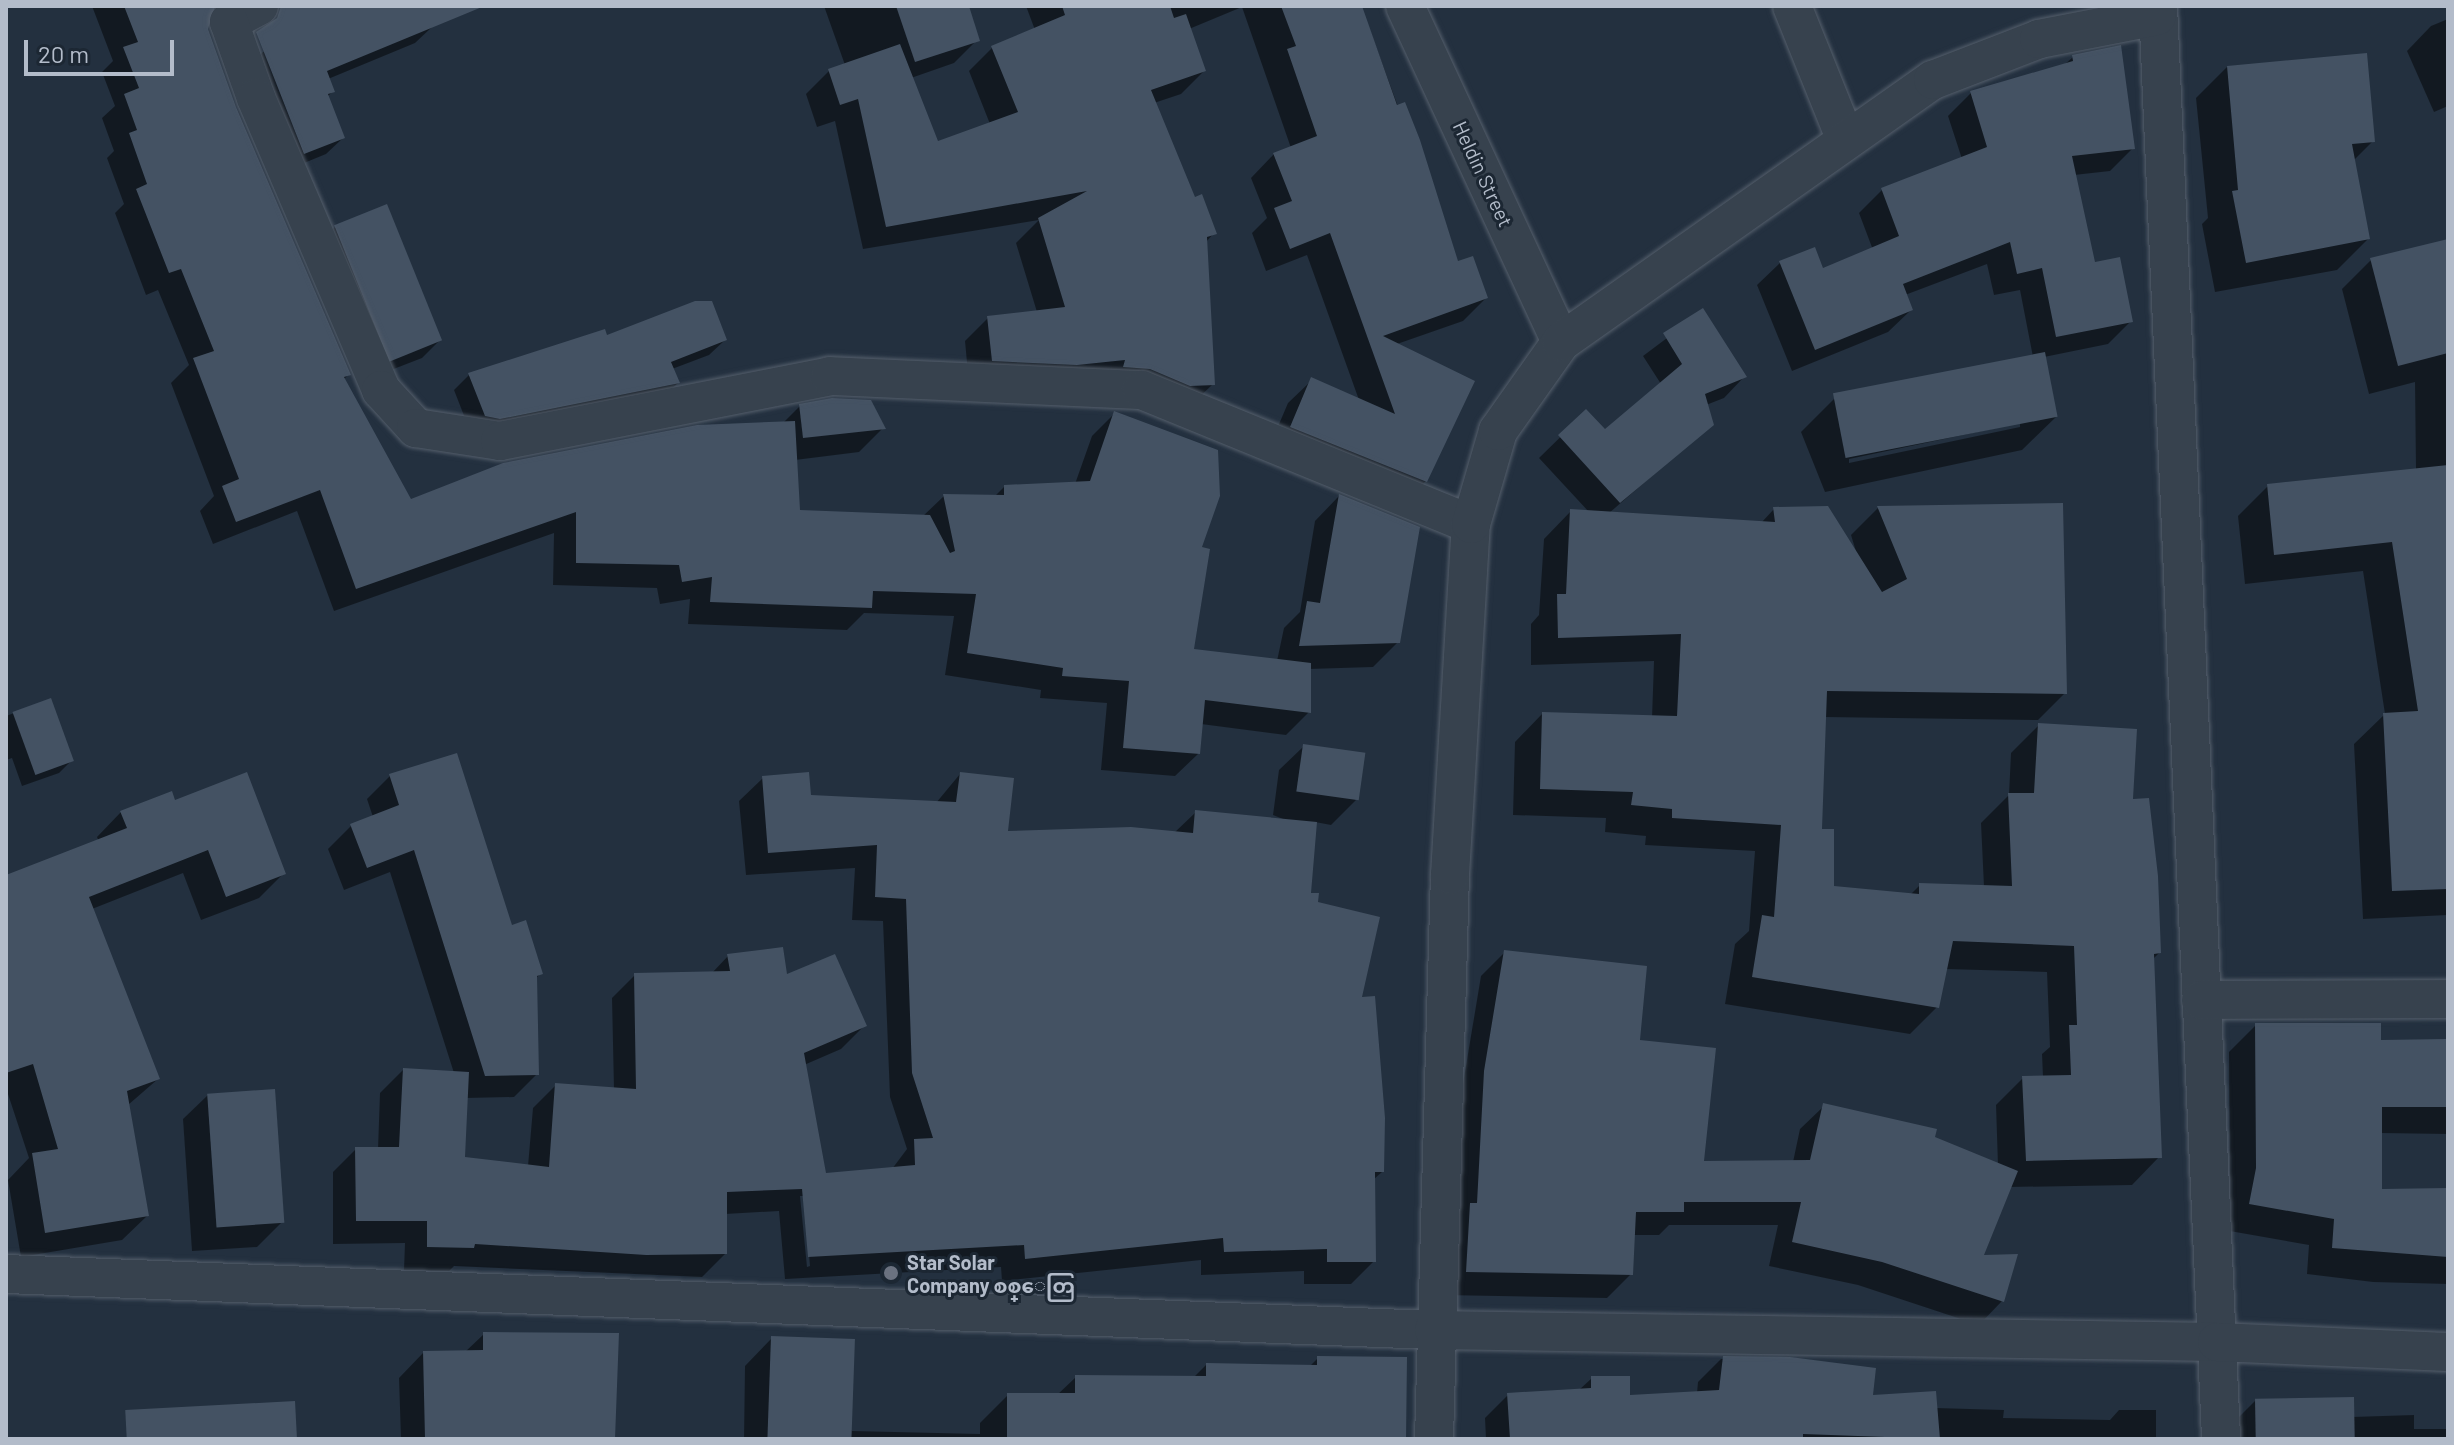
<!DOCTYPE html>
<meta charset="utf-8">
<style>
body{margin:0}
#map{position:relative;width:2454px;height:1445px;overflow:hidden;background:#23303f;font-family:Barlow,"Noto Sans Myanmar",sans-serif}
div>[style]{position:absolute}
.shadow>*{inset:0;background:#0007}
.building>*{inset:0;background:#445263;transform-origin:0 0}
.roads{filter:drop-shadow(0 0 2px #555f6c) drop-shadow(0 0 2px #555f6c)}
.street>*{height:38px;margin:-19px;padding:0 19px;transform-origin:19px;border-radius:19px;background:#37424e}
.dots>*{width:22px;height:22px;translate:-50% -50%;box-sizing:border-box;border:4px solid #1c2733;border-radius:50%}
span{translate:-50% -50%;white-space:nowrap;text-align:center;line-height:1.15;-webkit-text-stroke:6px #1c2733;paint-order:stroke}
.street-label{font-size:20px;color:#b3bcca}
.poi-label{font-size:20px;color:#b3bcca;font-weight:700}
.left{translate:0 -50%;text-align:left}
.frame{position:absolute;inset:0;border:8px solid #b3bcca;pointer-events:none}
.scale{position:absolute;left:24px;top:40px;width:150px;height:36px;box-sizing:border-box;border:4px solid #b3bcca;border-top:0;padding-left:10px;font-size:24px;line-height:28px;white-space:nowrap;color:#b3bcca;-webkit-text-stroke:6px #1c2733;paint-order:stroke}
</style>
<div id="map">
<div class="shadow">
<i style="clip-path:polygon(92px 6px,213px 6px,206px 30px,233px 106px,348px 375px,343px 380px,410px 502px,783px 423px,800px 406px,883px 428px,859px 452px,795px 460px,798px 512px,922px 517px,944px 496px,995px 496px,1004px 487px,1075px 484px,1092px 436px,1115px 413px,1199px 549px,1192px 651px,1277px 661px,1284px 628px,1300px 612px,1315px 521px,1339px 496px,1398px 642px,1373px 667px,1309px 669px,1309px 712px,1286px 735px,1201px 724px,1198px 754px,1175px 776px,1101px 770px,1107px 703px,1040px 698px,1041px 690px,945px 675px,954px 616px,864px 613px,847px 630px,688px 624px,690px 599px,660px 604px,657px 588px,553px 585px,554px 533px,334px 611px,297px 511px,213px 544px,200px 511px,214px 496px,171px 383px,189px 365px,158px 290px,146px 295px,115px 213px,124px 204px,107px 158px,114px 151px,102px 118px,115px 106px,102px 72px,113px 61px)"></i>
<i style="clip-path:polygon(332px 6px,423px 6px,432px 27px,415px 43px,328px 79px,332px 92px,327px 97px,343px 138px,326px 154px,287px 170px,247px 68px,263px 52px,295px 40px)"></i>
<i style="clip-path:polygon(824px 6px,966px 6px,977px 40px,954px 63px,911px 78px,937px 144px,990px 124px,969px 71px,992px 48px,1035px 30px,1026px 6px,1361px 6px,1456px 264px,1486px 298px,1463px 321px,1397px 344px,1426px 481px,1402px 504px,1268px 450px,1288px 403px,1312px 380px,1359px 400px,1307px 255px,1266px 271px,1252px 233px,1267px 218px,1251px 178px,1274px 154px,1291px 148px,1242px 7px,1189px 29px,1204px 71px,1181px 94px,1154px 103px,1194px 199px,1214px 233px,1206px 242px,1213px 384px,1189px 407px,969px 384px,965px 341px,988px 318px,1037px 312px,1016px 243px,1039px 220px,863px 249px,835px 121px,817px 127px,806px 94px,829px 71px,845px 65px)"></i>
<i style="clip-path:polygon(2448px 19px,2448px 106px,2434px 112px,2407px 51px,2431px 26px)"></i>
<i style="clip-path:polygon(evenodd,2073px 57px,2133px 148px,2110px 171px,2074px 175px,2093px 264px,2131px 321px,2108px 344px,2044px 357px,2056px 417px,2022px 450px,1825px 492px,1801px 432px,1835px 398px,2033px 357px,2020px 290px,1994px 295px,1987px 264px,1905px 295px,1911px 310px,1888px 332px,1792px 371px,1757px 285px,1780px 263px,1822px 271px,1873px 250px,1859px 213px,1882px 190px,1962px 159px,1948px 116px,1971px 93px,2064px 65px,2073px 57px,2020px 423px,2020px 427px,1849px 463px,1849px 459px,2020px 423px)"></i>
<i style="clip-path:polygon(2227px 67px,2373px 141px,2353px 161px,2368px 239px,2337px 270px,2215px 292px,2202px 224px,2208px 218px,2196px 98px)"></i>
<i style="clip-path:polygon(335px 227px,441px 339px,422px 358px,373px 377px,317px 245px)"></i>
<i style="clip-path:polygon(2448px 241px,2448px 915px,2363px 919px,2354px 744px,2385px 714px,2363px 571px,2245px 584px,2238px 516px,2268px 486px,2416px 470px,2415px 382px,2369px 394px,2342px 289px,2371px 260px)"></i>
<i style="clip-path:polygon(1703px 311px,1744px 377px,1724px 398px,1706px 405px,1712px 424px,1608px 514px,1761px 523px,1774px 509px,1858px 558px,1851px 535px,1878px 508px,2065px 693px,2038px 720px,1824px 717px,1820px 831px,1832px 887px,1910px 895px,1920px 885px,1984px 887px,1981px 823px,2009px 795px,2011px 753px,2039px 725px,2131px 802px,2159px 953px,2153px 959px,2159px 1157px,2132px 1185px,2009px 1187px,1981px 1257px,2002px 1301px,1979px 1325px,1858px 1285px,1769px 1266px,1778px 1225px,1669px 1225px,1659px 1235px,1633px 1235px,1631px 1274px,1607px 1298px,1443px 1295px,1461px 1096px,1481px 976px,1505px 952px,1637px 1041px,1702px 1163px,1793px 1162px,1800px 1129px,1824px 1106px,1933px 1138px,1998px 1166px,1996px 1105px,2023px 1078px,2043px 1077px,2042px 1054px,2050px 1047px,2047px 972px,1945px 969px,1937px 1007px,1910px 1034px,1725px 1004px,1735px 944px,1749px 931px,1755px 851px,1645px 845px,1646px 836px,1605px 832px,1606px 818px,1513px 815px,1515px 742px,1542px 714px,1652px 718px,1654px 661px,1531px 665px,1531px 624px,1539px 615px,1544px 539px,1571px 511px,1589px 512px,1539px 458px,1586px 412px,1604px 432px,1661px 384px,1643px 356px)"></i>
<i style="clip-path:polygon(606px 337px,725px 340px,709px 355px,672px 369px,678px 383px,662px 398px,470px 431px,454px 390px,469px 375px)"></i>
<i style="clip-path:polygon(50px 700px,71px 761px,59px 773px,22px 786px,12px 758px,6px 760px,6px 716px)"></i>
<i style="clip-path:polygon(evenodd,1304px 746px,1356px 800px,1331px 825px,1315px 822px,1308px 894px,1360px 999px,1382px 1172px,1373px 1180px,1374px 1261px,1351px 1284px,1304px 1284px,1304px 1271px,1201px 1275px,1201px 1260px,1002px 1281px,1001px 1267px,785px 1279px,779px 1211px,725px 1214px,725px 1254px,702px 1277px,454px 1266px,449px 1271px,404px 1270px,405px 1243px,333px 1244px,333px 1172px,356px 1149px,378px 1149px,380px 1093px,403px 1070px,454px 1073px,390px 872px,344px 890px,328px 849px,351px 826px,373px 817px,367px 799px,390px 776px,511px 927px,541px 973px,535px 979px,537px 1074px,514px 1097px,466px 1098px,463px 1159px,528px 1166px,533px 1108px,556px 1085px,614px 1090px,612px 998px,635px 975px,711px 974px,728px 956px,785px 977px,864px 1026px,841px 1049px,804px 1065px,824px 1176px,892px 1169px,907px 1149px,890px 1097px,883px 921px,852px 920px,855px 868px,746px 875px,739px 801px,763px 778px,810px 797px,936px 803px,960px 774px,1006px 834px,1174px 833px,1196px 812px,1288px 821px,1273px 815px,1279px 770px,1304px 746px,800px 1196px,804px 1196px,810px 1266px,807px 1267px,800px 1196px)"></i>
<i style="clip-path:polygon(174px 802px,284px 873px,259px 898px,201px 920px,183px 873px,92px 909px,158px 1079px,128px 1105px,147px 1216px,122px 1240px,21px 1257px,8px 1180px,29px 1158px,6px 1088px,6px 878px,99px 842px,97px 837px,121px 812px)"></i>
<i style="clip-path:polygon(2256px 1025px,2379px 1042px,2448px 1041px,2448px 1134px,2380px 1133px,2380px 1191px,2448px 1191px,2448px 1284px,2373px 1282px,2307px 1274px,2309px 1245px,2224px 1230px,2230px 1196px,2229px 1052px)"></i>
<i style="clip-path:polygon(208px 1095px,282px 1222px,257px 1247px,192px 1251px,183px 1119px)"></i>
<i style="clip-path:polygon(484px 1334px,613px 1439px,401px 1439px,399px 1378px,423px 1353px,465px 1352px)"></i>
<i style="clip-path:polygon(772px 1338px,852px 1431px,980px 1434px,980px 1423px,1008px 1395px,1057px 1395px,1076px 1377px,1193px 1378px,1206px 1365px,1309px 1367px,1318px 1358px,1404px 1439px,744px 1439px,745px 1366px)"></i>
<i style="clip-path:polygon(1721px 1359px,1790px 1359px,1871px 1397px,1936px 1408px,2004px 1410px,2003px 1418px,2110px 1420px,2119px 1410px,2156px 1410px,2156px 1439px,1486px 1439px,1485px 1418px,1508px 1395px,1579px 1390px,1592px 1378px,1628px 1397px,1697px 1393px,1698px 1382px)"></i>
<i style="clip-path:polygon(2256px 1400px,2352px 1417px,2414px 1415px,2414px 1429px,2448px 1429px,2448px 1439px,2224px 1439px,2224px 1432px)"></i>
</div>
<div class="building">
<i style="clip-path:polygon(124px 6px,215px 6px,208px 29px,236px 107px,351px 375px,344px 377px,411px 499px,503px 463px,697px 425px,795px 421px,800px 510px,930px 515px,950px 553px,955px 551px,943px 494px,1004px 495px,1004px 485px,1090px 481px,1114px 411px,1218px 450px,1220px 496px,1202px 547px,1210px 549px,1194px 649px,1311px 663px,1311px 713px,1205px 700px,1200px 754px,1123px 748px,1129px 681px,1062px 676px,1063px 668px,967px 653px,976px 594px,873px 591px,872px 608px,710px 602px,712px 577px,682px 582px,679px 565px,576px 563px,576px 512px,356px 589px,320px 490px,236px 522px,222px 486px,239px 479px,193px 358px,214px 351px,181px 269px,169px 273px,136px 189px,147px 184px,129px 133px,137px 130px,124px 94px,139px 88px,123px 47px,138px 42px)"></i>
<i style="clip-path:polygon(281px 6px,482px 6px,482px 7px,327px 71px,335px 92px,328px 94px,345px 138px,304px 154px,256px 32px,277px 18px)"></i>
<i style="clip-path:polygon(896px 6px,969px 6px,980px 41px,915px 62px)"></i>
<i style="clip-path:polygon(1062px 6px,1170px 6px,1174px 18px,1186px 14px,1206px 71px,1151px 90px,1195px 197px,1202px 194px,1217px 234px,1207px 237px,1215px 385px,1190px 386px,1150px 369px,1123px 367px,1125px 360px,1077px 365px,992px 361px,987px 316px,1065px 307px,1038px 218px,1087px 191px,886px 227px,858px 99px,840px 105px,828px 69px,900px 44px,938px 141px,1018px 112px,991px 46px,1065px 15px)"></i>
<i style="clip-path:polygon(1281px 6px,1362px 6px,1397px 105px,1405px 102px,1420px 140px,1458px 261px,1473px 256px,1488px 298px,1383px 336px,1475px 381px,1427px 482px,1290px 427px,1311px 377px,1395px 414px,1330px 233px,1290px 249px,1274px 208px,1292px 201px,1273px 153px,1317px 136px,1287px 49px,1296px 46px)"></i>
<i style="clip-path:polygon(2121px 45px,2135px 149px,2072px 156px,2095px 262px,2120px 257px,2133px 322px,2056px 337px,2042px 268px,2017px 274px,2010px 242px,1903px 284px,1913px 310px,1815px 350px,1779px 261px,1815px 247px,1823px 268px,1899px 236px,1881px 188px,1987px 147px,1970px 91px,2073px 61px,2072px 55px)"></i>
<i style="clip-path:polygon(2367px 53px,2375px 142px,2352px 144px,2370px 239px,2246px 263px,2232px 191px,2238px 190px,2227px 66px)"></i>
<i style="left:387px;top:204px;width:147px;height:57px;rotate:68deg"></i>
<i style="clip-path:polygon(2448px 239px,2448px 353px,2398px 366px,2370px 258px)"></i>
<i style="clip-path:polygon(695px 301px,712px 301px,727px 340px,671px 362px,680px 383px,500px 419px,485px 416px,468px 373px,605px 329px,607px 335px)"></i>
<i style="clip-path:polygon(1703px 308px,1747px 377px,1705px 394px,1714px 425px,1620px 503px,1558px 435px,1586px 409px,1605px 429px,1682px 364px,1663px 333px)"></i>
<i style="left:2045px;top:352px;width:66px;height:216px;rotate:79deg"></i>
<i style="clip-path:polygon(832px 398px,871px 400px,886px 429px,803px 438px,799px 404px)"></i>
<i style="clip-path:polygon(2448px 465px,2448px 889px,2392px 891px,2383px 713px,2418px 711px,2392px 542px,2274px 555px,2267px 484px)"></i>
<i style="clip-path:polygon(1339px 494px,1420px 527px,1400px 643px,1299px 646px,1307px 601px,1320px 603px)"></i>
<i style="clip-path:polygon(2063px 503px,2067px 694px,1827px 691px,1822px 829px,1834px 829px,1834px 886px,1919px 894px,1919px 883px,2012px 886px,2008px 793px,2034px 793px,2038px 723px,2137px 729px,2133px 799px,2149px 798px,2158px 876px,2161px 953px,2154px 954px,2162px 1158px,2026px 1161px,2022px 1076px,2071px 1075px,2069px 1025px,2077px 1025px,2074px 946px,1953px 941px,1939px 1008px,1752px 977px,1762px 915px,1774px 917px,1781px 825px,1672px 818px,1672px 809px,1631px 805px,1633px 792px,1540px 789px,1542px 712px,1677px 716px,1681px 634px,1558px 638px,1557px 594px,1566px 594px,1570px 509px,1775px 522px,1773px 507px,1828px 506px,1882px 592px,1907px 579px,1877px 506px)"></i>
<i style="left:51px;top:698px;width:67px;height:41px;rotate:70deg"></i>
<i style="left:1303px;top:744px;width:63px;height:48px;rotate:8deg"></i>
<i style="clip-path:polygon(457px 753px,512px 925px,526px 920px,543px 974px,537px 976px,539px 1075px,485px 1076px,414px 850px,367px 868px,350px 824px,399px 805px,389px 774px)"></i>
<i style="clip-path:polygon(247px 772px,286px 874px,226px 897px,208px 850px,89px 897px,160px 1079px,127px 1091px,149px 1216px,45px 1233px,32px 1153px,58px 1149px,33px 1064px,6px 1073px,6px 875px,127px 828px,120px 811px,172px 791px,175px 800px)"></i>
<i style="clip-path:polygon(809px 772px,811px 795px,956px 802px,960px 772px,1014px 778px,1008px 831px,1131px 827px,1193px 833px,1195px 810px,1317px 822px,1311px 893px,1319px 893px,1318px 902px,1380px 917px,1362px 997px,1375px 996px,1385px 1118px,1384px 1172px,1375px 1172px,1376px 1262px,1327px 1262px,1327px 1249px,1224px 1252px,1223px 1238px,1025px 1259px,1024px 1245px,808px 1257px,802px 1189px,727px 1192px,727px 1254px,646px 1255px,475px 1244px,474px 1248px,427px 1247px,427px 1221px,356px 1221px,355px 1147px,399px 1147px,403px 1068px,469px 1072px,465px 1157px,549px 1167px,555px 1083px,636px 1089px,634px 973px,730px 971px,727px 954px,783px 947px,787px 974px,835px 954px,867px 1026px,804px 1053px,826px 1173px,915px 1165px,914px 1139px,933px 1138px,912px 1073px,906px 899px,875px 897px,877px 845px,768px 853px,762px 776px)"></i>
<i style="clip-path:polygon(1504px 950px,1647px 966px,1640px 1040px,1716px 1048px,1704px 1161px,1810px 1160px,1823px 1103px,1937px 1129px,1935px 1137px,2018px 1171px,1984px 1255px,2018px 1254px,2004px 1302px,1882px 1262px,1792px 1242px,1801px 1202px,1684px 1202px,1684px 1212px,1636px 1212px,1633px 1275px,1466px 1272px,1470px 1203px,1477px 1203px,1484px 1071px)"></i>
<i style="clip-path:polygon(2255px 1023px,2381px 1023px,2381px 1040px,2446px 1039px,2447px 1107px,2382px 1107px,2382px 1189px,2448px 1188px,2448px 1257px,2332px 1248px,2334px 1219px,2249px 1204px,2256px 1168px)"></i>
<i style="left:275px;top:1089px;width:134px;height:68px;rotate:86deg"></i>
<i style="clip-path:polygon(483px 1332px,619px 1333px,615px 1439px,425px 1439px,423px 1351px,483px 1350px)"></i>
<i style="left:771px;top:1336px;width:84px;height:103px;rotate:2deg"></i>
<i style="clip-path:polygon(1317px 1356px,1407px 1357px,1406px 1439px,1007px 1439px,1007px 1393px,1075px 1393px,1075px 1375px,1206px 1376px,1206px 1363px,1317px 1365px)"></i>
<i style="clip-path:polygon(1723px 1356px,1790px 1357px,1876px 1368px,1873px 1395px,1936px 1391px,1940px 1439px,1803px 1434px,1803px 1439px,1510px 1439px,1507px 1393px,1591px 1388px,1591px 1376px,1630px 1376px,1630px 1395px,1719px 1390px)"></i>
<i style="left:2354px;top:1397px;width:42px;height:99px;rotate:89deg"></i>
<i style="left:295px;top:1401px;width:38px;height:170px;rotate:87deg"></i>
</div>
<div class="roads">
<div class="street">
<i style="left:259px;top:6px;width:34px;rotate:152deg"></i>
<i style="left:229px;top:22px;width:81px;rotate:70.4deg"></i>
<i style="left:256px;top:98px;width:318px;rotate:66.8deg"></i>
<i style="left:381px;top:390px;width:52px;rotate:47.4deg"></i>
<i style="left:416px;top:428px;width:85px;rotate:8.8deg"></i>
<i style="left:500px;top:441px;width:336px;rotate:-11.1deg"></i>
<i style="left:830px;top:376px;width:312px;rotate:2.6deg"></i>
<i style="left:1142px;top:390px;width:355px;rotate:22.2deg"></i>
<i style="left:1405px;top:6px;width:370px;rotate:65.1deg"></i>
<i style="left:1792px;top:6px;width:144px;rotate:68.1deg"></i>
<i style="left:2158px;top:6px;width:1434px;rotate:87.48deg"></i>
<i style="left:2201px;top:1000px;width:247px;rotate:-0.2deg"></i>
<i style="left:6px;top:1274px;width:1429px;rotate:2.25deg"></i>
<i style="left:1434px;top:1330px;width:783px;rotate:0.88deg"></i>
<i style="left:2217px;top:1342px;width:231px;rotate:2.5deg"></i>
<i style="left:1434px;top:1439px;width:564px;rotate:-88.38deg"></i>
<i style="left:1450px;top:875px;width:352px;rotate:-86.6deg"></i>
<i style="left:1471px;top:524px;width:97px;rotate:-73.8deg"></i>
<i style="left:1498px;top:431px;width:109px;rotate:-54.7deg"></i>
<i style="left:1561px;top:342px;width:455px;rotate:-35.2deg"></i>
<i style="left:1933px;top:80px;width:114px;rotate:-21.1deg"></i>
<i style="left:2039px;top:39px;width:120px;rotate:-11deg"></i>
</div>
</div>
<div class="dots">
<i style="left:891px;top:1273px;background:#6b7280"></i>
</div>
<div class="street-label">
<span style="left:1483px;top:174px;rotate:65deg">Heldin Street</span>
</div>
<div class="poi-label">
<span class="left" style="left:907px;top:1274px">Star Solar<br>Company စစ္ေတြ</span>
</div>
<div class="frame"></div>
<div class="scale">20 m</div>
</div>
